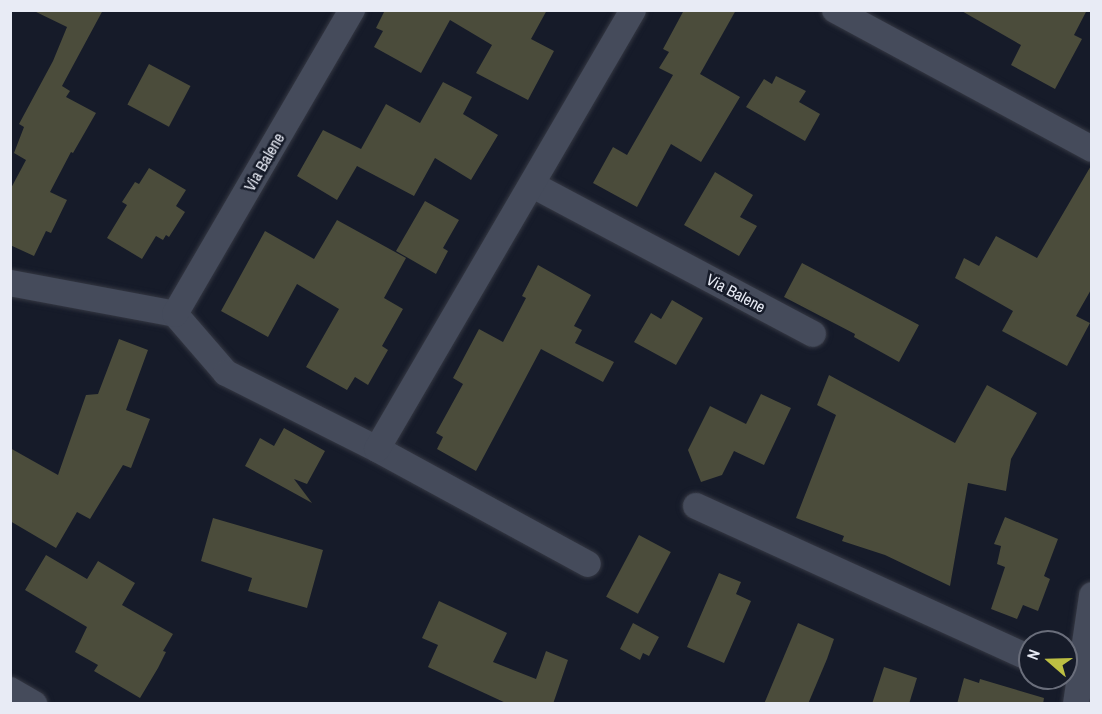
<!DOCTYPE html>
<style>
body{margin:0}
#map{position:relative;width:1102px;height:714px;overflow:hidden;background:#161b29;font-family:"Archivo Narrow",sans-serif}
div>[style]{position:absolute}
.building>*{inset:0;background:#4b4c3b;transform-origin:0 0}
.roads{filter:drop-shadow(0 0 2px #353843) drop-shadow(0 0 2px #353843)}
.minor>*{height:26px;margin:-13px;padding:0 13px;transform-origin:13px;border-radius:13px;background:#454b5b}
span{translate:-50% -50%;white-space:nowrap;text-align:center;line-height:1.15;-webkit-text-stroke:5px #161b29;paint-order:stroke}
.street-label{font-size:16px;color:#e8ebf5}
.frame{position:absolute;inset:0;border:12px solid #e8ebf5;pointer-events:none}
.north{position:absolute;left:1018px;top:630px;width:60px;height:60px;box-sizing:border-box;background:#161b29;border:2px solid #6a6e7b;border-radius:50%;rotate:290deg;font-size:16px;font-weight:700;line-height:24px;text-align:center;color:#e8ebf5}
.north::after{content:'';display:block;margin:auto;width:21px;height:27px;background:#bdbf43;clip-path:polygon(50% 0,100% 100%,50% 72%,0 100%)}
</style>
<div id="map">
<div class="building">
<i style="clip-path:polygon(32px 10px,103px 10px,62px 86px,70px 91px,66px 97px,96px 113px,73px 153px,71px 152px,50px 192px,67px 200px,51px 233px,46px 231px,34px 256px,10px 245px,10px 190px,26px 160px,14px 153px,24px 127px,19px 124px,53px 61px,67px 27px)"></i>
<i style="clip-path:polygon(385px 10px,547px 10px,531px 39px,554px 51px,528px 100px,476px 73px,492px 45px,450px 20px,421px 73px,374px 47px,383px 31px,376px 28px)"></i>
<i style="clip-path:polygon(684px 10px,736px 10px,700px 74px,740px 97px,701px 162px,671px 144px,637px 207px,593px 183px,613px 147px,627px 155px,673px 75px,659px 68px,669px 52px,663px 49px)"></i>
<i style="clip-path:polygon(960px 10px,1087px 10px,1074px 35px,1082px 39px,1055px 89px,1011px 65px,1021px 45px)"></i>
<i style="left:149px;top:64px;width:47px;height:46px;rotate:28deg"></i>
<i style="clip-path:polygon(776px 76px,806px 91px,799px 102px,820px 114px,805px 141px,746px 107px,764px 79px,772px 84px)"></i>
<i style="clip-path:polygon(443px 82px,472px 97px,463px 114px,498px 135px,471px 180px,435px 158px,414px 196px,357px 166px,337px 200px,297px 176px,323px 130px,361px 149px,386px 104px,420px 123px)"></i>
<i style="clip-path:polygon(1092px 164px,1092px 288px,1076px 316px,1090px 323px,1067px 366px,1002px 331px,1013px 311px,955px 278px,964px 258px,979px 266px,996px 236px,1037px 258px)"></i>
<i style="clip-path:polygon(149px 168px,186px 190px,176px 206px,185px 212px,169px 237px,166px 235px,163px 240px,156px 236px,142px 259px,107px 238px,127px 205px,122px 202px,135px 182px,139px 184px)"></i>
<i style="clip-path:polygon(715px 172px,753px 195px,740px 217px,757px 226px,739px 256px,684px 225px)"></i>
<i style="clip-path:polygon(425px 201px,459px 220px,443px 248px,448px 251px,436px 274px,396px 251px)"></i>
<i style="clip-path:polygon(337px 220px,406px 258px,384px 298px,403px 309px,382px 346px,388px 350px,368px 385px,355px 377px,347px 390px,306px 367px,339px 309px,297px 284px,268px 337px,221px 311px,265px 231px,314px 259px)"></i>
<i style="clip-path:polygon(802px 263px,919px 325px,899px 362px,854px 337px,855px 334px,784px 297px)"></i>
<i style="clip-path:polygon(538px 265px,591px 295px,574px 326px,582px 330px,575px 343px,614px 362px,603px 382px,541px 349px,476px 471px,437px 449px,443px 437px,436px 433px,463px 384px,453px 378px,479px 329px,503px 342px,526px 298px,522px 296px)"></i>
<i style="clip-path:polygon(672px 300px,703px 318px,676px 365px,634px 342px,651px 313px,661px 319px)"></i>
<i style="clip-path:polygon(119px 339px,148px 350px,126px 410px,150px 419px,131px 468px,123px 465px,90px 519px,77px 512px,56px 548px,10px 521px,10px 448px,58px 475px,86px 395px,98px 394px)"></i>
<i style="clip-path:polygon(829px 375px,955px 443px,987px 385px,1037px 413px,1011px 459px,1006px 491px,968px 483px,950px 586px,885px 555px,842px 541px,844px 536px,796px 518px,836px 415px,817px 405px)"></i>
<i style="clip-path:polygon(761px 394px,791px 408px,764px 465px,734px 451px,722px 475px,701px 482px,688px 450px,710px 406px,746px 424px)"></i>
<i style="clip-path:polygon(284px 428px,325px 451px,307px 484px,294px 479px,312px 503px,245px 466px,260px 438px,274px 446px)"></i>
<i style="clip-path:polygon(1005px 517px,1058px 539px,1044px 576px,1050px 579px,1038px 611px,1023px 605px,1017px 619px,991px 609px,1005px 567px,997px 564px,1001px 546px,994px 544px)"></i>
<i style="clip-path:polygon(213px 518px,323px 550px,307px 608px,248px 591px,252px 578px,201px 561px)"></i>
<i style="left:639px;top:535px;width:36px;height:70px;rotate:28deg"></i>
<i style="clip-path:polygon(46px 555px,87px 579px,98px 561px,135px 583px,122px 605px,173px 634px,163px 651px,166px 652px,158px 668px,140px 698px,94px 671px,98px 665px,75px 652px,87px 627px,25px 590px)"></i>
<i style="clip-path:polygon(719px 573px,741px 582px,736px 594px,751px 601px,724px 663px,687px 647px)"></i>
<i style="clip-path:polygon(439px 601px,507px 633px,493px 662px,536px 679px,546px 651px,568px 660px,553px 704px,508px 704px,428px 667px,438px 645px,422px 638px)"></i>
<i style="clip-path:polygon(633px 623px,659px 637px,649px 656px,643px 653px,640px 660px,620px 649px)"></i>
<i style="clip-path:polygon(798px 623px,834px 639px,827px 659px,808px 704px,764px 704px)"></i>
<i style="clip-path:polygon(884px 667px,917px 678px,909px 704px,872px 704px)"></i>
<i style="clip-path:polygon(964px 678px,979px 683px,980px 679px,1044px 698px,1043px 704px,957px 704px)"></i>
</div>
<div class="roads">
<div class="minor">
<i style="left:835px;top:10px;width:292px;rotate:28.4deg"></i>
<i style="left:533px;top:185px;width:317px;rotate:28deg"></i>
<i style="left:10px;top:283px;width:168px;rotate:10.6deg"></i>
<i style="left:175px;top:314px;width:78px;rotate:49.2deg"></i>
<i style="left:226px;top:373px;width:169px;rotate:26.7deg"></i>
<i style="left:377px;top:449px;width:240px;rotate:28.6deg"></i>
<i style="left:175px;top:314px;width:352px;rotate:-59.8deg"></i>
<i style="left:377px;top:449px;width:508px;rotate:-59.75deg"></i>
<i style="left:696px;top:506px;width:367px;rotate:24.5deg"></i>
<i style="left:10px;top:690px;width:28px;rotate:30deg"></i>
<i style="left:1076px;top:704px;width:110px;rotate:-81.6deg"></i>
</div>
</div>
<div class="street-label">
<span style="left:264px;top:162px;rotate:-60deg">Via Balene</span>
<span style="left:736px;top:293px;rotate:28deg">Via Balene</span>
</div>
<div class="frame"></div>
<div class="north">N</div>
</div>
